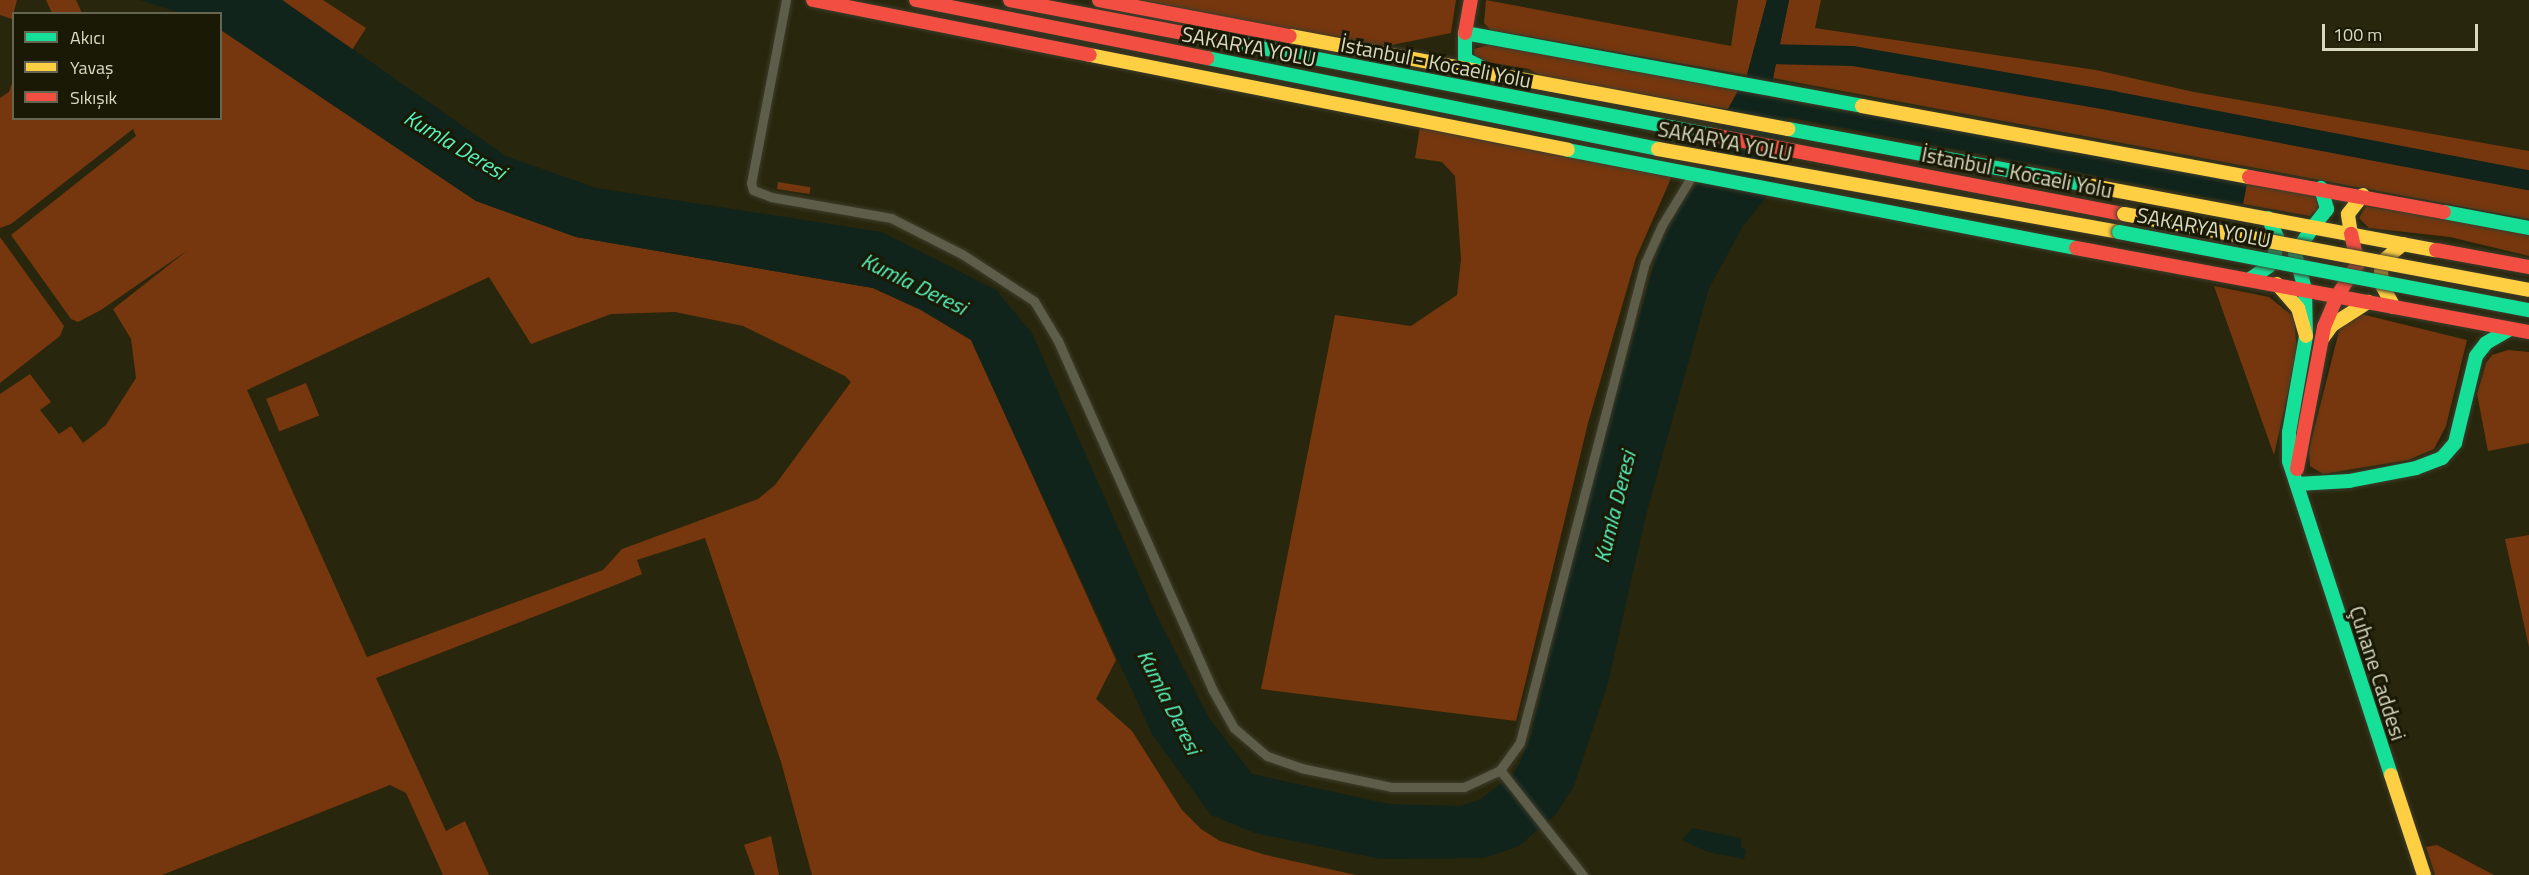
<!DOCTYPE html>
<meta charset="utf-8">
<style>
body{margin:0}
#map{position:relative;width:2529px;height:875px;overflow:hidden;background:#28260c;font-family:"Titillium Web",sans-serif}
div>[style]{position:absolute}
.green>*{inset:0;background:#76370e;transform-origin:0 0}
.water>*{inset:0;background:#10241b}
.river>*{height:20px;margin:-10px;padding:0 10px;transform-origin:10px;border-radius:10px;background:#10241b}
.roads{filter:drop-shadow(0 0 2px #3e3d2c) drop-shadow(0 0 2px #3e3d2c)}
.street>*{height:9px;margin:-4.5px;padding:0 4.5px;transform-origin:4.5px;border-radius:4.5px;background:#5e5d4a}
.fast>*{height:14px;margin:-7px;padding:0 7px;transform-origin:7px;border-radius:7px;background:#16e098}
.slow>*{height:14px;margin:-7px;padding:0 7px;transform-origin:7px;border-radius:7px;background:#ffcf43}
.jam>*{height:14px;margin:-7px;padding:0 7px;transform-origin:7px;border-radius:7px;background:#f24e42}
.bridges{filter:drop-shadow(0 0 2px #3e3d2c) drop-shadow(0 0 2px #3e3d2c)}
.fast-bridge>*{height:14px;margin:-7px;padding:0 7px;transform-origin:7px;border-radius:7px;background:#16e098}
.slow-bridge>*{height:14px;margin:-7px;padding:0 7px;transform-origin:7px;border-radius:7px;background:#ffcf43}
span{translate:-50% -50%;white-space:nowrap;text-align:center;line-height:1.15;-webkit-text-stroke:6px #1a1906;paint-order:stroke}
.street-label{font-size:21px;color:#d9d9c0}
.water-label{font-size:22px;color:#55f3bd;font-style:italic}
.legend{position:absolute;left:12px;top:12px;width:210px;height:108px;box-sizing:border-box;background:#1a1906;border:2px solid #666650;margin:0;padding:8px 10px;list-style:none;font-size:18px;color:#d9d9c0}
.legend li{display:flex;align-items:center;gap:12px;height:30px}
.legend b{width:30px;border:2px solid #666650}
.scale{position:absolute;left:2322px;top:24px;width:156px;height:27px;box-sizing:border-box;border:3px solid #d9d9c0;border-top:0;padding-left:8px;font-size:18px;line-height:21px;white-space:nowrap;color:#d9d9c0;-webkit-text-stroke:4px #1a1906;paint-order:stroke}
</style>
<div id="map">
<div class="green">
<i style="clip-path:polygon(0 0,17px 0,12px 19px,0 15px)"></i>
<i style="clip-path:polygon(46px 0,76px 0,82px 13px,52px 13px)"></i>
<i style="clip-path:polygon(282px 0,323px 0,366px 28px,352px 50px)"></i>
<i style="clip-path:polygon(1139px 0,1456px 0,1451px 33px,1382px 47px)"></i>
<i style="clip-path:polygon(1486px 0,1731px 46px,1738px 0,1767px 0,1747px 75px,1491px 30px,1484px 23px)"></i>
<i style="clip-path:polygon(1789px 0,1821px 0,1815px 28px,2096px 70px,2194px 92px,2529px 151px,2529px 219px,1773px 78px)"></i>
<i style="clip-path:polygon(evenodd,221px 30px,476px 201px,576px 237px,873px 288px,921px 310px,971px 340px,1116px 660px,1096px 699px,1132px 731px,1182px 810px,1201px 829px,1220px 841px,1266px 855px,1356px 875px,812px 875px,781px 762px,705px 538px,637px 560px,642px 574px,623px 582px,376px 678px,446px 831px,465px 821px,489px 875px,443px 875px,406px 793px,390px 785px,162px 875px,0 875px,0 394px,30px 374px,51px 402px,40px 410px,59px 434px,71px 426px,83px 443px,106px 425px,136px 378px,131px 339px,113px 309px,188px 250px,101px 310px,78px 322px,71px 319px,11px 235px,136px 136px,133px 129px,11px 224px,0 228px,0 98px,9px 92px,13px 80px,14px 118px,220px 118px,221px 30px,489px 277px,531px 344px,611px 314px,675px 312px,743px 326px,845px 376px,851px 382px,775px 485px,758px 499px,622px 549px,603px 570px,367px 657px,247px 390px,489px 277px)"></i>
<i style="clip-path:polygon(1488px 45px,1740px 87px,1728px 109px,1542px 77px,1529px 69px,1475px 60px,1474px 49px)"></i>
<i style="clip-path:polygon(1420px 127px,1672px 176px,1636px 258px,1588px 423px,1516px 721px,1261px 689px,1335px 315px,1411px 326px,1457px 295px,1461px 259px,1455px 176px,1442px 162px,1415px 158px)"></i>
<i style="left:778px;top:182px;width:33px;height:7px;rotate:9deg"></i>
<i style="clip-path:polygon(2247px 183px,2316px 196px,2319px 208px,2310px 216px,2243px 204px)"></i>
<i style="clip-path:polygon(2366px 206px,2529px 233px,2529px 256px,2450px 237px,2369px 228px,2359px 218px)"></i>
<i style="clip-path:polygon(0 237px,64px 326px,60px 336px,0 383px)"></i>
<i style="clip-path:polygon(2214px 286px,2269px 297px,2294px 317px,2297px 352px,2274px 455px)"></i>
<i style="clip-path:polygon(2361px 314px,2467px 340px,2446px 426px,2434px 449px,2408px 460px,2323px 474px,2310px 466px,2309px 450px,2339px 331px,2344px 323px)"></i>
<i style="clip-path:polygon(2508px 350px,2529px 352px,2529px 443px,2488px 451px,2477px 394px,2486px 363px,2492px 355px)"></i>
<i style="left:306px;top:383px;width:35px;height:43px;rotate:68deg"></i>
<i style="clip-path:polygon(2529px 535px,2529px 647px,2505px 539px)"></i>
<i style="clip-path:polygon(771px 836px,779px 875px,755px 875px,744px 845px)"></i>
<i style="clip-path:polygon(2437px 845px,2494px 875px,2435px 875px,2426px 847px)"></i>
</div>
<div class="water">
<i style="clip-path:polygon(140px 0,282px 0,506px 156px,596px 188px,882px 232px,996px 290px,1032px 333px,1157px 616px,1209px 718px,1252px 774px,1389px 804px,1460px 806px,1481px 799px,1511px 776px,1519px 765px,1530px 737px,1592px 479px,1659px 247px,1684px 199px,1704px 176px,1728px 109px,1747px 75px,1767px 0,1789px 0,1769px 98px,2247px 183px,2243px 204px,1787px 117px,1772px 190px,1743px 226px,1709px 288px,1646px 515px,1608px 683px,1574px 786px,1556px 814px,1519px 846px,1484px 858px,1381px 859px,1255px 833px,1211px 815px,1152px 734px,971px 340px,921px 310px,873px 288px,576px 237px,476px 201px,221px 30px,220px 14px,181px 13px)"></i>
<i style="clip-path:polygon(1692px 828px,1741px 838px,1741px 847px,1746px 850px,1744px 859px,1708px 852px,1682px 840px)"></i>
</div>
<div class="river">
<i style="left:1769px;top:54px;width:84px;rotate:1.4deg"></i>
<i style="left:1853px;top:56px;width:264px;rotate:9.8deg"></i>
<i style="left:2113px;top:101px;width:423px;rotate:10.8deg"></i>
</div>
<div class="roads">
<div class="street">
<i style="left:786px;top:0;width:186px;rotate:100.8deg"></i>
<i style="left:751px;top:183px;width:7px;rotate:74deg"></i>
<i style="left:753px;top:190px;width:19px;rotate:21deg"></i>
<i style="left:771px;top:197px;width:122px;rotate:9.9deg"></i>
<i style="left:891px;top:218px;width:80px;rotate:26.9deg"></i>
<i style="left:962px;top:254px;width:86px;rotate:33.1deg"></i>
<i style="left:1034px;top:301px;width:47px;rotate:59deg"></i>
<i style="left:1058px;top:341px;width:381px;rotate:66.1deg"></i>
<i style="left:1212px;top:689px;width:45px;rotate:60.6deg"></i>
<i style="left:1234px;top:728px;width:43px;rotate:40.3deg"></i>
<i style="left:1267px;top:756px;width:36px;rotate:19deg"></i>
<i style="left:1301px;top:768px;width:92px;rotate:11.9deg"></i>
<i style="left:1391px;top:787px;width:73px"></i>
<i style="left:1464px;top:787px;width:40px;rotate:-25deg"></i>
<i style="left:1500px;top:770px;width:34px;rotate:-54deg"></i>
<i style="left:1520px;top:742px;width:495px;rotate:-75.4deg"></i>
<i style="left:1645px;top:263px;width:42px;rotate:-65.9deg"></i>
<i style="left:1662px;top:225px;width:60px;rotate:-58.7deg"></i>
<i style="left:1500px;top:770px;width:134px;rotate:51.7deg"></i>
</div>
<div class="fast">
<i style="left:1465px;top:33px;width:404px;rotate:10.4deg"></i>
<i style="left:1465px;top:33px;width:26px;rotate:90deg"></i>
<i style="left:1465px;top:59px;width:20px;rotate:27deg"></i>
<i style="left:1220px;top:40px;width:501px;rotate:10.93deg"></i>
<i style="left:1207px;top:58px;width:460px;rotate:11.4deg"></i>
<i style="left:1788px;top:129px;width:304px;rotate:10.6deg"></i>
<i style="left:1568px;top:150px;width:517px;rotate:10.92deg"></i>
<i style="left:2444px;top:212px;width:86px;rotate:10.7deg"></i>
<i style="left:2313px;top:227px;width:32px;rotate:124deg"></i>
<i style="left:2295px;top:254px;width:36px;rotate:74deg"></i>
<i style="left:2305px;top:289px;width:47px;rotate:88.8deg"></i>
<i style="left:2306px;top:336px;width:97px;rotate:100deg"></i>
<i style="left:2289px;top:432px;width:29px;rotate:90deg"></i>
<i style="left:2289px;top:461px;width:330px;rotate:72deg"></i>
<i style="left:2313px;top:227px;width:23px;rotate:-52deg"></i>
<i style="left:2327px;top:209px;width:22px;rotate:-106deg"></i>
<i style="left:2250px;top:279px;width:23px;rotate:-34deg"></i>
<i style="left:2269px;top:266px;width:14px;rotate:-65deg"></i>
<i style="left:2275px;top:253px;width:16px;rotate:-83deg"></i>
<i style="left:2277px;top:237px;width:21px;rotate:-115deg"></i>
<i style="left:2297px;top:484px;width:52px;rotate:-3.3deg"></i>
<i style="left:2349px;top:481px;width:68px;rotate:-11deg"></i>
<i style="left:2416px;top:468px;width:28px;rotate:-21deg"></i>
<i style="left:2442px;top:458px;width:20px;rotate:-49deg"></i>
<i style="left:2455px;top:443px;width:89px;rotate:-76.4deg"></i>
<i style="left:2476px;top:356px;width:16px;rotate:-52deg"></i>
<i style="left:2486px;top:343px;width:28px;rotate:-30deg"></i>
</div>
<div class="slow">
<i style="left:1290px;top:36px;width:507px;rotate:10.58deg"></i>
<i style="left:1090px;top:55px;width:487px;rotate:11.2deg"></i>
<i style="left:1862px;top:106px;width:393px;rotate:10.4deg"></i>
<i style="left:1658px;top:149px;width:468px;rotate:10.2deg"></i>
<i style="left:2087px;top:185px;width:355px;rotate:10.6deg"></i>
<i style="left:2351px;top:234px;width:20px;rotate:-99deg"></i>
<i style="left:2348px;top:214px;width:24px;rotate:-52deg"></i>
<i style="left:2277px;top:284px;width:32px;rotate:49deg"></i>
<i style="left:2298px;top:308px;width:29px;rotate:74deg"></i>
<i style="left:2394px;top:307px;width:25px;rotate:-119deg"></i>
<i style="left:2382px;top:285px;width:13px;rotate:-94deg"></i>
<i style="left:2381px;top:272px;width:12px;rotate:-76deg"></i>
<i style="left:2384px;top:260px;width:25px;rotate:-40deg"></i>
<i style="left:2322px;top:339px;width:17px;rotate:-54deg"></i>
<i style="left:2332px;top:325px;width:43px;rotate:-32.6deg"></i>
<i style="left:2391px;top:775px;width:105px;rotate:71.7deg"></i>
</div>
<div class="jam">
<i style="left:813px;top:0;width:282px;rotate:11.2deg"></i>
<i style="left:916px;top:0;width:297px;rotate:11.3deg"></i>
<i style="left:1010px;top:0;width:214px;rotate:10.8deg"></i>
<i style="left:1099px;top:0;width:194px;rotate:10.7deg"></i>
<i style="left:1465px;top:33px;width:34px;rotate:-80deg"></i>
<i style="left:1712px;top:135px;width:420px;rotate:10.9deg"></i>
<i style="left:2249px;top:177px;width:198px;rotate:10.2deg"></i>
<i style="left:2076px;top:248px;width:461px;rotate:10.5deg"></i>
<i style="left:2436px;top:250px;width:95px;rotate:10.4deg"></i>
<i style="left:2297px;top:469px;width:145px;rotate:-79.2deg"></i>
<i style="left:2324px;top:327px;width:34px;rotate:-67deg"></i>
<i style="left:2337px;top:296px;width:38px;rotate:-57deg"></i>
<i style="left:2358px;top:264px;width:31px;rotate:-103deg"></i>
</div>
</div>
<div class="bridges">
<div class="fast-bridge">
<i style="left:2119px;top:232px;width:417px;rotate:10.8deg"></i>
</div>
<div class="slow-bridge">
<i style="left:2124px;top:214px;width:412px;rotate:10.6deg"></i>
</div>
</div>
<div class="street-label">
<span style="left:1249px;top:46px;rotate:11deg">SAKARYA YOLU</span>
<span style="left:1436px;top:62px;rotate:11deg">İstanbul - Kocaeli Yolu</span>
<span style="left:1725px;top:141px;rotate:11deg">SAKARYA YOLU</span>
<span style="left:2017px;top:172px;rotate:11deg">İstanbul - Kocaeli Yolu</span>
<span style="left:2204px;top:227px;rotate:11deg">SAKARYA YOLU</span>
<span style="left:2378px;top:673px;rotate:72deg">Çuhane Caddesi</span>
</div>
<div class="water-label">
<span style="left:455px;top:145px;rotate:31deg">Kumla Deresi</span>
<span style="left:914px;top:284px;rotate:26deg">Kumla Deresi</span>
<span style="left:1615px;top:507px;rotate:-76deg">Kumla Deresi</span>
<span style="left:1169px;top:702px;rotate:63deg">Kumla Deresi</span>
</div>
<ul class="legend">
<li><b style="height:8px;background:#16e098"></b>Akıcı</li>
<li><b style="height:8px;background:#ffcf43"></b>Yavaş</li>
<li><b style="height:8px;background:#f24e42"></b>Sıkışık</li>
</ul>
<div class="scale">100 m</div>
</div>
